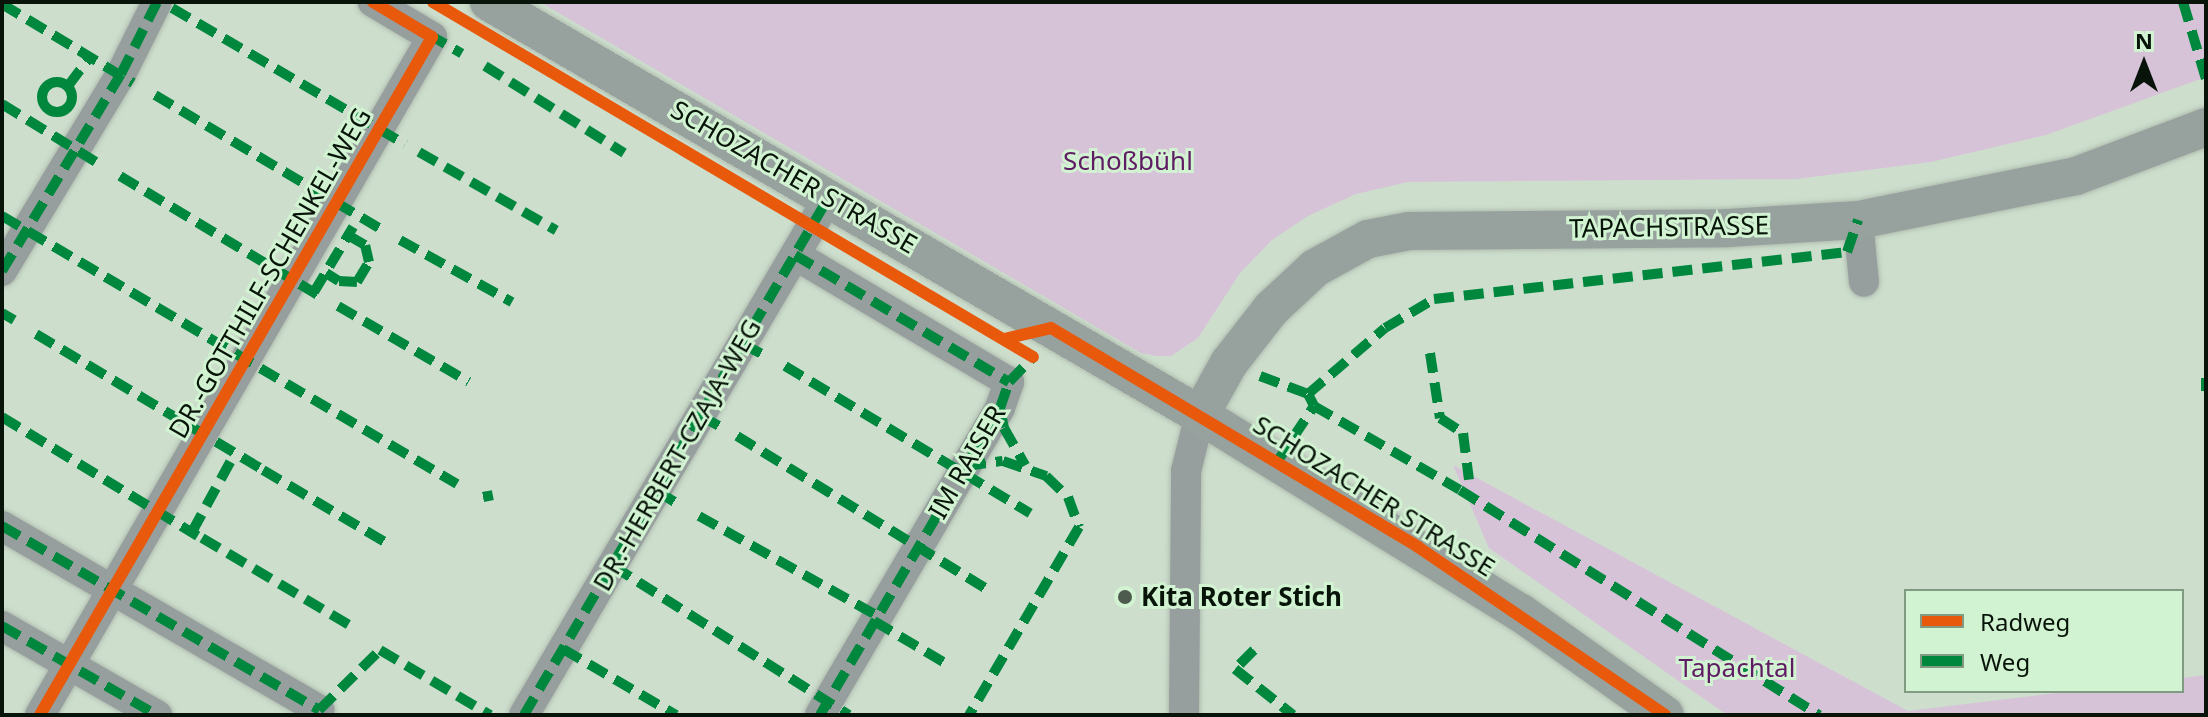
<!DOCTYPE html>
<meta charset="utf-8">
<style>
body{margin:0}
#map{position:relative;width:2208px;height:717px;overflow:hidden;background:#cddecd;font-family:"Noto Sans",sans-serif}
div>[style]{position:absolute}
.green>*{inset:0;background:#d7c3d8}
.roads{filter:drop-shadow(0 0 2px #afbcaf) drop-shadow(0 0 2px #afbcaf)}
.minor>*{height:30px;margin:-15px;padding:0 15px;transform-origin:15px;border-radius:15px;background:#979e9e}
.major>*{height:38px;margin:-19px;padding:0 19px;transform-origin:19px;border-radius:19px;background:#97a29e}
.quiet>*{height:10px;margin-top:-5px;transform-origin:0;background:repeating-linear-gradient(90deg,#00873e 0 20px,transparent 0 30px)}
.quiet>.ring{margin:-5px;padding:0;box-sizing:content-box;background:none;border:10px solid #00873e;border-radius:50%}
.cycleway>*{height:12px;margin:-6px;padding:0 6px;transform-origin:6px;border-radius:6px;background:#e8590c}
.dots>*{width:22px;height:22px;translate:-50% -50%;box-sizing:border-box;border:4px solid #d2f3d2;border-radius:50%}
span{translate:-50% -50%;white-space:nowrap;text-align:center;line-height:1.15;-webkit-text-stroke:6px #d2f3d2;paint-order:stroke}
.park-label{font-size:26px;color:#601c63}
.street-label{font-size:26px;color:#081409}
.poi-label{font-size:26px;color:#081409;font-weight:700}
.left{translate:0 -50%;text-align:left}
.frame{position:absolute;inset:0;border:4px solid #081409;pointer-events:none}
.legend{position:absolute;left:1904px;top:589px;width:280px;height:104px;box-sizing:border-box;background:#d2f3d2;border:2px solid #819a82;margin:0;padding:10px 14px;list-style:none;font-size:24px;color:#081409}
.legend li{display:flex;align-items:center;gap:16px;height:40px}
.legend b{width:40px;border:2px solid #819a82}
.north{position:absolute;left:2104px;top:24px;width:80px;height:80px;-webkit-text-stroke:6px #d2f3d2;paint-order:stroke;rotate:0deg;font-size:22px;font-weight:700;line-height:32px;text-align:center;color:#081409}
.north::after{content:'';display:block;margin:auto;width:28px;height:36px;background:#081409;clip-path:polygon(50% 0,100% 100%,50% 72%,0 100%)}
</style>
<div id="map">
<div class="green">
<i style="clip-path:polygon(540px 2px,2206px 2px,2206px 77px,2046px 135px,1931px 162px,1796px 179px,1408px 182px,1356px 194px,1308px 216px,1272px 240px,1240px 273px,1198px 338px,1171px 356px,1157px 356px,1141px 353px)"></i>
<i style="clip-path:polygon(1453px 465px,1908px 711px,2072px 691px,2182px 691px,2182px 678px,2206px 675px,2206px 715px,1727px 715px,1489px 548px)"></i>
</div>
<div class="roads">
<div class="minor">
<i style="left:1858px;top:220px;width:62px;rotate:84.5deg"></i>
<i style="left:795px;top:255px;width:249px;rotate:30.7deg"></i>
<i style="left:1009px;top:382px;width:28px;rotate:109deg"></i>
<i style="left:1000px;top:408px;width:356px;rotate:120.4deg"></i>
<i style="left:2px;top:271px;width:230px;rotate:-58.9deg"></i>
<i style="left:121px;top:74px;width:80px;rotate:-63.4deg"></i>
<i style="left:2px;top:526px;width:367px;rotate:30.1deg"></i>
<i style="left:2px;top:626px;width:179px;rotate:29.9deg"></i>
<i style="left:40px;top:715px;width:783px;rotate:-59.96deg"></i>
<i style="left:432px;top:37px;width:69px;rotate:-149.3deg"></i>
<i style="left:524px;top:715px;width:603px;rotate:-59.52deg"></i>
<i style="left:1184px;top:715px;width:244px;rotate:-89.5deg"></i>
<i style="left:1186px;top:471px;width:58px;rotate:-76deg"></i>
</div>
<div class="major">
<i style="left:489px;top:2px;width:822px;rotate:30.15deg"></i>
<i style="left:1200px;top:415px;width:377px;rotate:31.7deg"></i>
<i style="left:1521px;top:613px;width:176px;rotate:35.3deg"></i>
<i style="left:1200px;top:415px;width:60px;rotate:-60.9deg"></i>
<i style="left:1229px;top:363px;width:68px;rotate:-52.1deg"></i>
<i style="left:1271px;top:309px;width:60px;rotate:-43deg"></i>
<i style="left:1315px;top:268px;width:60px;rotate:-28.7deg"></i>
<i style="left:1368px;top:239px;width:42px;rotate:-11deg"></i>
<i style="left:1409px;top:231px;width:319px;rotate:-0.5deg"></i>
<i style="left:1728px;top:228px;width:130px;rotate:-3.5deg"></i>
<i style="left:1858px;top:220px;width:222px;rotate:-11.4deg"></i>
<i style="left:2076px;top:176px;width:139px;rotate:-20.7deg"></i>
</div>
</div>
<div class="quiet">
<i style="left:2183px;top:2px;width:80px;rotate:73.4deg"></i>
<i style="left:2px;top:4px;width:153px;rotate:31.1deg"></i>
<i style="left:172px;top:8px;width:270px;rotate:30.3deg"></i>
<i style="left:428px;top:34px;width:39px;rotate:30deg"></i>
<i style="left:485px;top:66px;width:164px;rotate:32deg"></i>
<i class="ring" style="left:42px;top:82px;width:20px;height:20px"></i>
<i style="left:68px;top:86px;width:35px;rotate:-53deg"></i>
<i style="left:155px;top:95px;width:264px;rotate:30.7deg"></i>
<i style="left:2px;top:104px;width:110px;rotate:31.7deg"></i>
<i style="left:419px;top:152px;width:158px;rotate:29.7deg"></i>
<i style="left:120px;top:176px;width:239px;rotate:31deg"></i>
<i style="left:2px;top:216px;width:528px;rotate:30.5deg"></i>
<i style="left:400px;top:240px;width:128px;rotate:29deg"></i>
<i style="left:795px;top:255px;width:249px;rotate:30.7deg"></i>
<i style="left:2px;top:271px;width:230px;rotate:-58.9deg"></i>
<i style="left:121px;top:74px;width:80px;rotate:-63.4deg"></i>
<i style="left:326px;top:273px;width:15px;rotate:32deg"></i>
<i style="left:339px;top:281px;width:18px;rotate:3deg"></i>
<i style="left:357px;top:282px;width:23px;rotate:-59deg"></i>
<i style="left:369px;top:262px;width:17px;rotate:-103deg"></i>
<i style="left:365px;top:245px;width:20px;rotate:-150deg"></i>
<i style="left:314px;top:292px;width:76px;rotate:-59deg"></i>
<i style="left:338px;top:306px;width:151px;rotate:30.1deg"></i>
<i style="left:2px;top:313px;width:14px;rotate:30deg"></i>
<i style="left:36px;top:334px;width:261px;rotate:30.9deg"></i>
<i style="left:743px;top:344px;width:27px;rotate:28deg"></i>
<i style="left:1430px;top:353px;width:66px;rotate:81.3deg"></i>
<i style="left:1440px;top:418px;width:27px;rotate:33deg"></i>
<i style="left:1463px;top:433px;width:47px;rotate:82.7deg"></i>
<i style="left:785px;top:366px;width:286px;rotate:31deg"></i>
<i style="left:1260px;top:376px;width:51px;rotate:20.6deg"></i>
<i style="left:1308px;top:394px;width:13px;rotate:63deg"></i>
<i style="left:1314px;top:406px;width:168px;rotate:29.9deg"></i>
<i style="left:1460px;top:490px;width:424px;rotate:32.1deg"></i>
<i style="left:2206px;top:378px;width:13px;rotate:90deg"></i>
<i style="left:1009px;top:382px;width:35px;rotate:-46deg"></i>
<i style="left:1033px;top:357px;width:5px;rotate:-143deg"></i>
<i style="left:1308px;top:394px;width:101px;rotate:-40.6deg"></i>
<i style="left:1385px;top:328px;width:57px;rotate:-30.6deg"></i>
<i style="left:1434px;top:299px;width:416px;rotate:-6.5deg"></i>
<i style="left:1847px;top:252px;width:34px;rotate:-71deg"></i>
<i style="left:1000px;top:408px;width:20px;rotate:79deg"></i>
<i style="left:1004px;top:428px;width:43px;rotate:60.4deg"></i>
<i style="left:701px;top:416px;width:25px;rotate:29deg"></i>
<i style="left:2px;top:417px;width:229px;rotate:31.3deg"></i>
<i style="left:737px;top:436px;width:294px;rotate:31.5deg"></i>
<i style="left:1277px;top:462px;width:67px;rotate:-56.5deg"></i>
<i style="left:966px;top:466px;width:37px;rotate:-8deg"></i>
<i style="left:1003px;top:461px;width:46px;rotate:19.2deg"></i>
<i style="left:1046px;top:476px;width:30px;rotate:44deg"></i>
<i style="left:1068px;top:497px;width:32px;rotate:70deg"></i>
<i style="left:1079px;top:527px;width:218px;rotate:120.3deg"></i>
<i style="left:263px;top:470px;width:145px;rotate:30.6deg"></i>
<i style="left:657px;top:491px;width:26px;rotate:32deg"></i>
<i style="left:483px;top:497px;width:10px;rotate:-11deg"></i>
<i style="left:699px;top:516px;width:205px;rotate:29.2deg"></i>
<i style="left:2px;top:526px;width:367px;rotate:30.1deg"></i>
<i style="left:319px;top:710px;width:86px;rotate:-44.5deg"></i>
<i style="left:380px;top:650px;width:128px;rotate:30.6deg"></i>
<i style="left:192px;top:532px;width:90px;rotate:-61.4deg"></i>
<i style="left:202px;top:538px;width:171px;rotate:30.6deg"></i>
<i style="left:613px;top:566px;width:279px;rotate:32.3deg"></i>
<i style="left:874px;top:621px;width:82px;rotate:30.6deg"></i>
<i style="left:2px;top:626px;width:179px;rotate:29.9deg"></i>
<i style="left:563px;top:649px;width:131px;rotate:30.3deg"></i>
<i style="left:1254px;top:650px;width:27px;rotate:135deg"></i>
<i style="left:1235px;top:669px;width:74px;rotate:38.4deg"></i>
<i style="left:524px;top:715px;width:603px;rotate:-59.52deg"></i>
<i style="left:820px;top:715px;width:356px;rotate:-59.6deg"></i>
<i style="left:1000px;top:408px;width:28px;rotate:-71deg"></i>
</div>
<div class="cycleway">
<i style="left:433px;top:2px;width:697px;rotate:30.61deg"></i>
<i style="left:1004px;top:339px;width:48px;rotate:-13.2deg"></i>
<i style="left:1051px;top:328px;width:427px;rotate:30.8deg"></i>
<i style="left:1418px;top:547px;width:299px;rotate:34.2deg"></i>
<i style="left:40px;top:715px;width:783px;rotate:-59.96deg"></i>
<i style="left:432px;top:37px;width:69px;rotate:-149.3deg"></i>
</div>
<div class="dots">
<i style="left:1125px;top:597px;background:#4d5b4e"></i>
</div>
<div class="park-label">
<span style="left:1128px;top:161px">Schoßbühl</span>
<span style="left:1737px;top:668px">Tapachtal</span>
</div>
<div class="street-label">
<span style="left:794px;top:177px;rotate:30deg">SCHOZACHER STRASSE</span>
<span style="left:1669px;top:227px;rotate:-1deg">TAPACHSTRASSE</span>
<span style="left:270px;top:273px;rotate:-60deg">DR.-GOTTHILF-SCHENKEL-WEG</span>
<span style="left:677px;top:455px;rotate:-60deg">DR.-HERBERT-CZAJA-WEG</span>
<span style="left:967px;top:462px;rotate:-60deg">IM RAISER</span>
<span style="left:1374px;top:496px;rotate:32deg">SCHOZACHER STRASSE</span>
</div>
<div class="poi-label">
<span class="left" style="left:1141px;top:597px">Kita Roter Stich</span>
</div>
<div class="frame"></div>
<ul class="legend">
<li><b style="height:10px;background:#e8590c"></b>Radweg</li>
<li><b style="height:10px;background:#00873e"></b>Weg</li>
</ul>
<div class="north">N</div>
</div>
